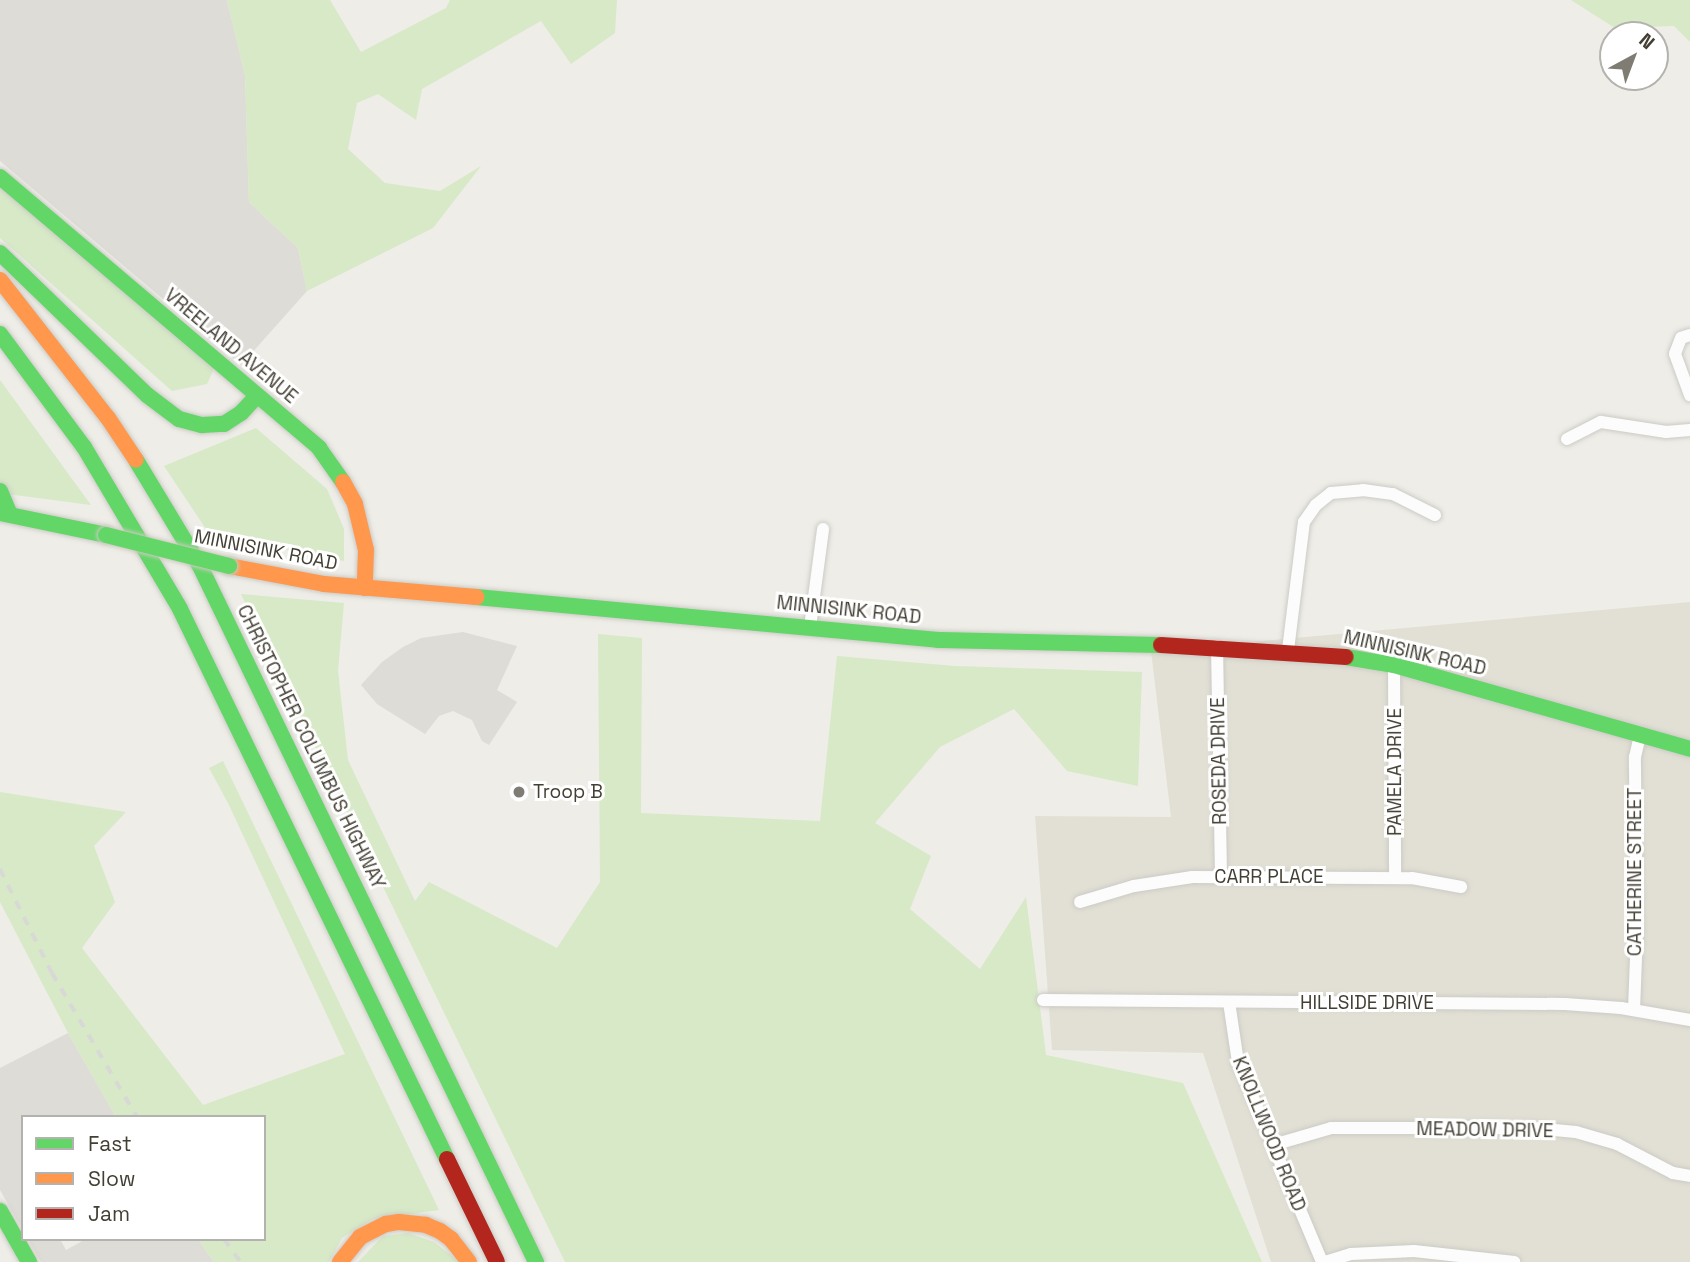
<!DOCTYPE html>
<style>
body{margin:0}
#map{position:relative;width:1690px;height:1262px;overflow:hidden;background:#eeede8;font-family:"Space Grotesk",sans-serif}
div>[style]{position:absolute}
.residential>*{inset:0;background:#e2e0d5}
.industrial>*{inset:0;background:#dedcd6}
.green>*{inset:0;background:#d7e9c7}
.parking>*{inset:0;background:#dddcd7}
.roads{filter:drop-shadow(0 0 2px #cccbc5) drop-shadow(0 0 2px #cccbc5)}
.street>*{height:12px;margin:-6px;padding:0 6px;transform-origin:6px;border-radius:6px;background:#fcfcfc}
.fast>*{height:16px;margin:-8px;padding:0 8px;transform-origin:8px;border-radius:8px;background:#63d668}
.slow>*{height:16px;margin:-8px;padding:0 8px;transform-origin:8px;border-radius:8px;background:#ff974d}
.jam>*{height:16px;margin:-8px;padding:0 8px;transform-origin:8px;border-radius:8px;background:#b3261e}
.rail>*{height:3.5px;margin-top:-1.75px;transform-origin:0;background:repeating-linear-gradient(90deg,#d8d8d7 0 9px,transparent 0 18px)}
.bridges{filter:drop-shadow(0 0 2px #cdcbbf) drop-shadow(0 0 2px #cdcbbf)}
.fast-bridge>*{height:16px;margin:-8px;padding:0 8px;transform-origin:8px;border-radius:8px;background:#63d668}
.dots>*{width:19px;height:19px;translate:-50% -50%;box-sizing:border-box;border:4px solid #fff;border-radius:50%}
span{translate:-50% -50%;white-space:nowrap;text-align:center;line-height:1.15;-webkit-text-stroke:6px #fff;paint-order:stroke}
.street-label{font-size:19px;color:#433f34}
.poi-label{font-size:19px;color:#433f34}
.left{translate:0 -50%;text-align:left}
.legend{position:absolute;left:21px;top:1115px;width:245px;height:126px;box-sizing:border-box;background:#fff;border:2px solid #b4b2ae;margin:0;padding:9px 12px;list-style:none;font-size:21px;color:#433f34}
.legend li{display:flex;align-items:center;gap:14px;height:35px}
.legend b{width:35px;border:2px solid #b4b2ae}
.north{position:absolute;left:1599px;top:21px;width:70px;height:70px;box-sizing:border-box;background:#fff;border:2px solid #b4b2ae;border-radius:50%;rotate:41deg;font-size:19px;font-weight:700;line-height:28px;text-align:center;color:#433f34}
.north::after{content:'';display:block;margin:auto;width:24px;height:32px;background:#7f7c73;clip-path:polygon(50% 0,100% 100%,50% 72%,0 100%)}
</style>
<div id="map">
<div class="residential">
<i style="clip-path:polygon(1690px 602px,1690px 1262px,1271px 1262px,1203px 1053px,1052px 1050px,1035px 816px,1171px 817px,1151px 651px)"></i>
</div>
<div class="industrial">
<i style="clip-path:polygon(0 0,227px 0,245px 75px,249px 202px,298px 248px,307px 291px,241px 365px,0 161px)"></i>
<i style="clip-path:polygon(68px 1033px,116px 1117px,23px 1117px,23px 1230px,0 1190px,0 1068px)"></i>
<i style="clip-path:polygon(28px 1239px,60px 1239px,66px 1250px,86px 1239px,198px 1239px,214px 1262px,41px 1262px)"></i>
</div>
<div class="green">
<i style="clip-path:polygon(227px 0,330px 0,361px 52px,446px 8px,450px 0,617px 0,615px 33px,571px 64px,541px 21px,422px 89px,416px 120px,378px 94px,357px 103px,348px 149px,385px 183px,440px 191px,481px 166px,433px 228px,307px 291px,298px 248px,249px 202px,245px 75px)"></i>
<i style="clip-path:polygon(1571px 0,1690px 0,1690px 42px,1674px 26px,1615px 28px)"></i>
<i style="clip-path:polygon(0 170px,218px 360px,207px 384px,172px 391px,0 238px)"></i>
<i style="clip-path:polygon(0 380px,91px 505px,0 493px)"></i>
<i style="clip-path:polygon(256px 428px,327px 489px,344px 529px,344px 561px,210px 535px,164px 466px)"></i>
<i style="clip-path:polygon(241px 594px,344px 603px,338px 671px,348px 760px,415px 901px,429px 882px,557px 948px,600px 882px,598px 634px,642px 638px,641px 813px,820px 821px,837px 656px,955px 666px,1142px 672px,1138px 786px,1067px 771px,1014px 709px,940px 747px,875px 823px,931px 856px,910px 909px,980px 969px,1026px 897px,1046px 1055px,1183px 1083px,1262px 1262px,565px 1262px)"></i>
<i style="clip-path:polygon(223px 761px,439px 1210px,373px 1219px,342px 1238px,329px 1262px,214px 1262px,198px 1239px,264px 1239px,264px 1117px,116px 1117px,68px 1033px,0 902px,0 792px,126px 812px,94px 846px,115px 902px,82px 948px,203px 1105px,345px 1054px,228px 803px,209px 768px)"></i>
<i style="clip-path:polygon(408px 1233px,434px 1242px,460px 1262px,358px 1262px,383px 1236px)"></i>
</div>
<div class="parking">
<i style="clip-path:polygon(463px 632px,517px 646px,497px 690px,517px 702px,489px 745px,482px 741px,472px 720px,453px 711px,439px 716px,425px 734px,377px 704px,361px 685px,382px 662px,403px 647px,421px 638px)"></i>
</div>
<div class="roads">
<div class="street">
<i style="left:1690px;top:335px;width:9px;rotate:162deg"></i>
<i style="left:1681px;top:338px;width:17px;rotate:111deg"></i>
<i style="left:1675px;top:354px;width:44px;rotate:69.9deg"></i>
<i style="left:1567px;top:439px;width:38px;rotate:-27deg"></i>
<i style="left:1601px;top:422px;width:66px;rotate:8.7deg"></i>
<i style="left:1666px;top:432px;width:24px;rotate:-5deg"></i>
<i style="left:810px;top:627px;width:99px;rotate:-82.4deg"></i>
<i style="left:1217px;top:646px;width:231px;rotate:89deg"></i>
<i style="left:1288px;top:650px;width:129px;rotate:-82.9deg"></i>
<i style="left:1304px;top:522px;width:21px;rotate:-55deg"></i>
<i style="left:1316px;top:505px;width:19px;rotate:-39deg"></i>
<i style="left:1331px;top:493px;width:32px;rotate:-5deg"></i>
<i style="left:1363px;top:490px;width:30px;rotate:8deg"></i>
<i style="left:1393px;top:494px;width:47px;rotate:26.6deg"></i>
<i style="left:1394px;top:665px;width:213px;rotate:89.7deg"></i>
<i style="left:1080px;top:902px;width:56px;rotate:-16.5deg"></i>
<i style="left:1134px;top:886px;width:59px;rotate:-8.8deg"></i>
<i style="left:1192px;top:877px;width:220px;rotate:0.3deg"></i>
<i style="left:1412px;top:878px;width:50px;rotate:10.4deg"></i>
<i style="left:1043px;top:1000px;width:522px;rotate:0.44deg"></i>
<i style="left:1565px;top:1004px;width:56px;rotate:4.1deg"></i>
<i style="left:1621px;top:1008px;width:70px;rotate:9.9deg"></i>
<i style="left:1229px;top:1002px;width:61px;rotate:81.5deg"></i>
<i style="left:1238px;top:1062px;width:217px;rotate:67.2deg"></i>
<i style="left:1634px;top:1010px;width:78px;rotate:-87.8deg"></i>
<i style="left:1637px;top:932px;width:175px;rotate:-90.7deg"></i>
<i style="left:1635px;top:757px;width:22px;rotate:-77deg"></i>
<i style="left:1273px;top:1145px;width:60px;rotate:-16.3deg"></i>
<i style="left:1331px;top:1128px;width:202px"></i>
<i style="left:1533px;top:1128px;width:43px;rotate:5.3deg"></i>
<i style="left:1576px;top:1132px;width:43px;rotate:16.3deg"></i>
<i style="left:1617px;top:1144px;width:63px;rotate:27.4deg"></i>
<i style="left:1673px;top:1173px;width:17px;rotate:10deg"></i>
<i style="left:1325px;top:1262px;width:27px;rotate:-17deg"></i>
<i style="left:1351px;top:1254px;width:63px;rotate:-2.7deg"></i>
<i style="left:1414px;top:1251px;width:101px;rotate:6.3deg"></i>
</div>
<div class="fast">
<i style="left:0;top:177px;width:419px;rotate:40.3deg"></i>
<i style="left:319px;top:448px;width:42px;rotate:54.8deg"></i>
<i style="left:0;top:253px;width:204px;rotate:44deg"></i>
<i style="left:147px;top:395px;width:40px;rotate:37deg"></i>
<i style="left:179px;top:419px;width:24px;rotate:15deg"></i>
<i style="left:202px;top:425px;width:22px;rotate:-3deg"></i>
<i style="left:224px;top:424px;width:20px;rotate:-33deg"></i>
<i style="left:241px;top:413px;width:23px;rotate:-47deg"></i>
<i style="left:0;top:334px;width:141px;rotate:53.4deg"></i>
<i style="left:84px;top:447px;width:188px;rotate:59.3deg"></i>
<i style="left:180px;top:609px;width:611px;rotate:64.11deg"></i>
<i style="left:136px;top:460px;width:124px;rotate:58.9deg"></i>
<i style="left:200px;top:566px;width:773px;rotate:64.23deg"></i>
<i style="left:0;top:491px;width:25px;rotate:67deg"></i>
<i style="left:0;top:513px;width:108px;rotate:11.7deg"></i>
<i style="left:476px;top:597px;width:464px;rotate:5.3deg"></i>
<i style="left:938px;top:640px;width:223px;rotate:1.3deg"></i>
<i style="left:1346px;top:657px;width:49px;rotate:9.5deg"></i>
<i style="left:1394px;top:665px;width:308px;rotate:15.8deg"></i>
<i style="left:0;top:1211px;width:59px;rotate:60.4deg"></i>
</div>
<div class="slow">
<i style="left:0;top:280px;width:175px;rotate:52deg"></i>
<i style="left:108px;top:418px;width:50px;rotate:56.3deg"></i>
<i style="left:343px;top:482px;width:25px;rotate:61deg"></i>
<i style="left:355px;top:504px;width:47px;rotate:76.6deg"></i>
<i style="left:366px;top:550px;width:38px;rotate:92deg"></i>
<i style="left:229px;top:566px;width:97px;rotate:10.7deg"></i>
<i style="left:324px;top:584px;width:153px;rotate:4.9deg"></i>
<i style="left:340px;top:1262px;width:32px;rotate:-51deg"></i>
<i style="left:360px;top:1237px;width:29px;rotate:-27deg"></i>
<i style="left:386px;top:1224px;width:13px;rotate:-9deg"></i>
<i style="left:399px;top:1222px;width:27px;rotate:6deg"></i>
<i style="left:426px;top:1225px;width:15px;rotate:23deg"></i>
<i style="left:440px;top:1231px;width:14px;rotate:36deg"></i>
<i style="left:451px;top:1239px;width:29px;rotate:52deg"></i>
</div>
<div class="jam">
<i style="left:1161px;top:645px;width:185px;rotate:3.7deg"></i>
<i style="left:447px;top:1159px;width:114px;rotate:64.1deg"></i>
</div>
</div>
<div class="rail">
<i style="left:0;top:869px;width:116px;rotate:63.4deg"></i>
<i style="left:52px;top:973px;width:167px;rotate:59.4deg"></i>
<i style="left:224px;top:1239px;width:29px;rotate:54deg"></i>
</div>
<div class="bridges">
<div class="fast-bridge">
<i style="left:106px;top:535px;width:127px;rotate:14.1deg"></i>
</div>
</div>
<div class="dots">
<i style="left:519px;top:792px;background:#7f7c73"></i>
</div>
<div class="street-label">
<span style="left:231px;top:346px;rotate:40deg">VREELAND AVENUE</span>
<span style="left:266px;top:550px;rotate:11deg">MINNISINK ROAD</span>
<span style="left:849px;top:610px;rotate:6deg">MINNISINK ROAD</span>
<span style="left:1415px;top:653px;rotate:13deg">MINNISINK ROAD</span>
<span style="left:311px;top:747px;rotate:64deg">CHRISTOPHER COLUMBUS HIGHWAY</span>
<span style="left:1219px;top:761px;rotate:-91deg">ROSEDA DRIVE</span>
<span style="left:1395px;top:772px;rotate:-90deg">PAMELA DRIVE</span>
<span style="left:1635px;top:872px;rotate:-90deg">CATHERINE STREET</span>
<span style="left:1269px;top:877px">CARR PLACE</span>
<span style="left:1367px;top:1003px">HILLSIDE DRIVE</span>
<span style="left:1485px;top:1130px;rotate:1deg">MEADOW DRIVE</span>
<span style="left:1269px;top:1134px;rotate:68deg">KNOLLWOOD ROAD</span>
</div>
<div class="poi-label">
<span class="left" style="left:533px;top:792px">Troop B</span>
</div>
<ul class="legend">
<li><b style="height:9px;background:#63d668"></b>Fast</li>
<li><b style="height:9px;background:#ff974d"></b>Slow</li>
<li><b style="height:9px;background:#b3261e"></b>Jam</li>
</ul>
<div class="north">N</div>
</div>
